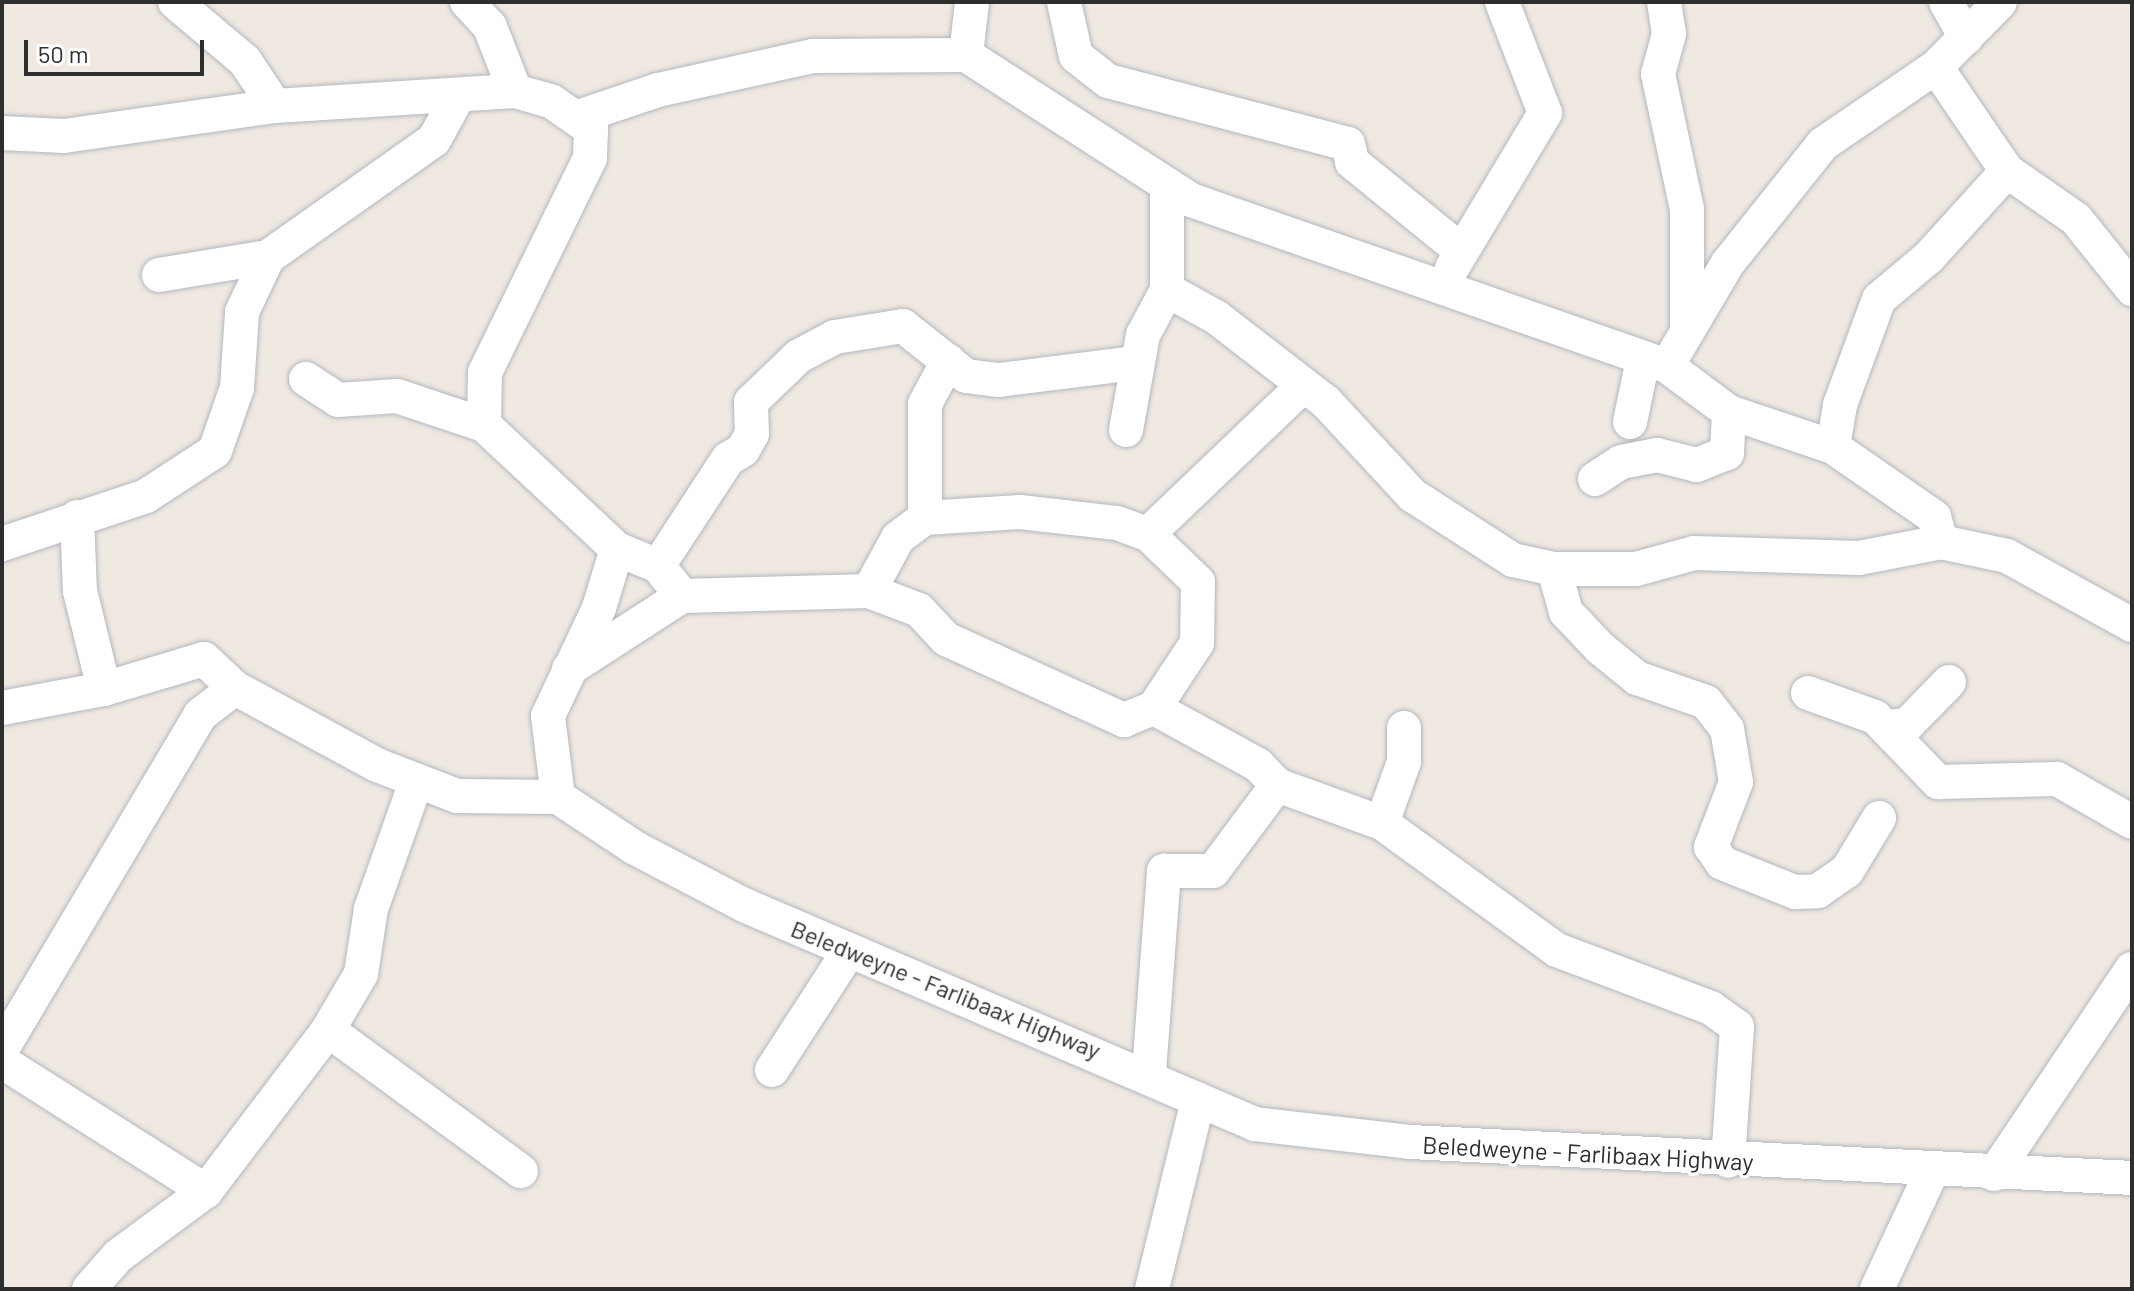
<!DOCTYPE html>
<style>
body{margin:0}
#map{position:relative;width:2134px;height:1291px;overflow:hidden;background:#efe9e1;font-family:Barlow,sans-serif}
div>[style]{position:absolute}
.roads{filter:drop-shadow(0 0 2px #b4b7c1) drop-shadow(0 0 2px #b4b7c1)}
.minor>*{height:34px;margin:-17px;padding:0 17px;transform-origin:17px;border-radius:17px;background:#fff}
span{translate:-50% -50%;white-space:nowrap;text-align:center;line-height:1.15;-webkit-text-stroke:7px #fff;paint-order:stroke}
.street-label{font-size:24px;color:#2e2e2e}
.frame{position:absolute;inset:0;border:4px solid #2e2e2e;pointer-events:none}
.scale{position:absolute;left:24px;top:40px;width:180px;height:36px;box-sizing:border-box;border:4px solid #2e2e2e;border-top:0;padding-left:10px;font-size:24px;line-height:28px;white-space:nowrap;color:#2e2e2e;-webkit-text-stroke:6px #fff;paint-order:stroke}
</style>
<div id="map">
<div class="roads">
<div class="minor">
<i style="left:175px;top:2px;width:92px;rotate:40.1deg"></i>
<i style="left:245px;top:61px;width:54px;rotate:56.3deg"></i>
<i style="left:467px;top:2px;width:34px;rotate:47deg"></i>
<i style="left:490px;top:27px;width:69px;rotate:68.7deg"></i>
<i style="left:515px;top:91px;width:37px;rotate:16deg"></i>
<i style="left:551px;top:101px;width:49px;rotate:35deg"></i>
<i style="left:591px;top:129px;width:29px;rotate:92deg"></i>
<i style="left:590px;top:158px;width:238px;rotate:116.1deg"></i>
<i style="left:485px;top:372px;width:53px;rotate:91.1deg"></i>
<i style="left:484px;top:425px;width:182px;rotate:43deg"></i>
<i style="left:617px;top:549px;width:62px;rotate:107deg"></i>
<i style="left:599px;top:608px;width:119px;rotate:115.3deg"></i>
<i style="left:548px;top:716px;width:82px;rotate:83deg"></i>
<i style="left:1064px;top:2px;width:55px;rotate:77.5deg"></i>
<i style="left:1076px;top:56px;width:41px;rotate:38deg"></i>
<i style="left:1108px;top:81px;width:248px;rotate:14.7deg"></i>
<i style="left:1348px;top:144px;width:18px;rotate:77deg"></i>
<i style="left:1352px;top:162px;width:138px;rotate:39.1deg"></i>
<i style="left:1664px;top:2px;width:32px;rotate:81deg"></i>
<i style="left:1669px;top:34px;width:41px;rotate:105.4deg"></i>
<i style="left:1658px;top:74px;width:138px;rotate:77.9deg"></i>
<i style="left:1687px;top:209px;width:116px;rotate:90deg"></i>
<i style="left:1946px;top:2px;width:41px;rotate:60.9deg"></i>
<i style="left:966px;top:55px;width:53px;rotate:-83.5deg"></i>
<i style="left:1936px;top:67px;width:126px;rotate:55.7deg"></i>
<i style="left:2007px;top:171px;width:84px;rotate:34.8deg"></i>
<i style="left:2076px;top:219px;width:90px;rotate:51.3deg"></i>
<i style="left:591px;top:129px;width:16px;rotate:-128deg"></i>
<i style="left:581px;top:116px;width:81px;rotate:-18.7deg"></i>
<i style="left:658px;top:90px;width:159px;rotate:-12.4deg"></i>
<i style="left:813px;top:56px;width:153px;rotate:-0.4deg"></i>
<i style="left:966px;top:55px;width:268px;rotate:32.8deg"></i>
<i style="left:1191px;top:200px;width:504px;rotate:19.23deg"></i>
<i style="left:1667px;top:366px;width:77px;rotate:36.6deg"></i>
<i style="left:1729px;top:412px;width:110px;rotate:18.6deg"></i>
<i style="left:1833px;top:447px;width:123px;rotate:34.7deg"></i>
<i style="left:1934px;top:517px;width:26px;rotate:74deg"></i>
<i style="left:2px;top:133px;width:62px;rotate:2.8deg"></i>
<i style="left:64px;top:136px;width:213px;rotate:-8.1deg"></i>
<i style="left:275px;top:106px;width:240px;rotate:-3.6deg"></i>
<i style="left:1452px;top:268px;width:181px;rotate:-59deg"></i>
<i style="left:1545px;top:113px;width:119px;rotate:-111.2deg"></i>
<i style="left:159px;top:275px;width:110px;rotate:-9.4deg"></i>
<i style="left:268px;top:257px;width:203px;rotate:-35.2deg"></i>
<i style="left:434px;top:140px;width:48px;rotate:-61.3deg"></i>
<i style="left:1167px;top:290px;width:56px;rotate:28.9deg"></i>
<i style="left:1216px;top:317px;width:139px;rotate:37.7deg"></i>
<i style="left:1326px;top:402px;width:127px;rotate:47.2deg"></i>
<i style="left:1412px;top:495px;width:120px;rotate:32.8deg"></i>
<i style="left:1513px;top:560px;width:42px;rotate:12.4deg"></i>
<i style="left:1554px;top:569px;width:82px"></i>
<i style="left:1636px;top:569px;width:60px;rotate:-15.4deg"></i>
<i style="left:1694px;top:553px;width:165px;rotate:1.7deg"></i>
<i style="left:1859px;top:558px;width:84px;rotate:-11deg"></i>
<i style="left:1941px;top:542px;width:67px;rotate:12deg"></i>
<i style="left:2007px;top:556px;width:143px;rotate:28.9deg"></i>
<i style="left:1667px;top:366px;width:120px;rotate:-59.4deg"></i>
<i style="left:1728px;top:263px;width:152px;rotate:-51.4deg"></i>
<i style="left:1823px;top:144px;width:137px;rotate:-34.3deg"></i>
<i style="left:1936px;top:67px;width:91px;rotate:-45.4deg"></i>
<i style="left:306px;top:379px;width:38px;rotate:33deg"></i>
<i style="left:338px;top:400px;width:59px;rotate:-3.9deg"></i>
<i style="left:397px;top:396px;width:92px;rotate:18.4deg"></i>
<i style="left:1630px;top:422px;width:64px;rotate:-78.3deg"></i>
<i style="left:1126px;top:430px;width:97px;rotate:-79.9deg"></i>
<i style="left:1143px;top:335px;width:51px;rotate:-61.9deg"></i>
<i style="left:1167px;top:290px;width:101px;rotate:-90deg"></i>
<i style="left:1833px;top:447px;width:43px;rotate:-80.5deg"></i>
<i style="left:1840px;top:405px;width:113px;rotate:-69.8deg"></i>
<i style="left:1879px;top:299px;width:65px;rotate:-40deg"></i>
<i style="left:1929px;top:257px;width:116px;rotate:-47.8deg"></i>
<i style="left:1595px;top:479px;width:31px;rotate:-33deg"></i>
<i style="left:1621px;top:462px;width:37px;rotate:-11deg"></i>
<i style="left:1657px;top:455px;width:41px;rotate:14deg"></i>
<i style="left:1697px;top:465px;width:32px;rotate:-22deg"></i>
<i style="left:1727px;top:453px;width:41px;rotate:-87.2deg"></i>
<i style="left:77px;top:517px;width:74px;rotate:87.7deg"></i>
<i style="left:80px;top:591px;width:101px;rotate:76.2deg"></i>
<i style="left:925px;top:518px;width:95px;rotate:-3.6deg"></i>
<i style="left:1020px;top:512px;width:98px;rotate:6.5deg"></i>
<i style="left:1117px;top:523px;width:33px;rotate:20deg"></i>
<i style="left:2px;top:544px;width:152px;rotate:-18.4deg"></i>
<i style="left:146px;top:496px;width:82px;rotate:-33.1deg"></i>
<i style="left:215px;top:451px;width:67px;rotate:-70.8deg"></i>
<i style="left:237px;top:388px;width:76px;rotate:-86.2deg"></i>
<i style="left:242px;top:312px;width:61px;rotate:-64.7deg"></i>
<i style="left:617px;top:549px;width:44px;rotate:22.5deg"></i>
<i style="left:658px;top:566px;width:38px;rotate:51deg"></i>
<i style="left:682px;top:596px;width:187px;rotate:-1.5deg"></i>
<i style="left:869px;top:591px;width:53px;rotate:20.8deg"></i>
<i style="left:919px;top:610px;width:40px;rotate:47deg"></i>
<i style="left:946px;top:639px;width:196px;rotate:24.5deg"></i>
<i style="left:1124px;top:720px;width:32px;rotate:-22deg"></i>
<i style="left:1154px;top:708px;width:78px;rotate:-56.5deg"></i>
<i style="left:1197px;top:643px;width:61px;rotate:-89.1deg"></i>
<i style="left:1198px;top:582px;width:69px;rotate:-136.2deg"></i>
<i style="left:1148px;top:534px;width:211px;rotate:-43.7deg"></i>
<i style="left:658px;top:566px;width:128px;rotate:-56.8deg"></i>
<i style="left:728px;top:459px;width:17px;rotate:-31deg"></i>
<i style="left:743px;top:450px;width:18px;rotate:-61deg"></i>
<i style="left:752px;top:434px;width:32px;rotate:-92deg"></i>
<i style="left:751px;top:402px;width:66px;rotate:-43.8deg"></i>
<i style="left:799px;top:356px;width:41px;rotate:-27.8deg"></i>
<i style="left:835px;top:337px;width:69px;rotate:-9.2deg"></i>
<i style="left:903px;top:326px;width:80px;rotate:38.4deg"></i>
<i style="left:966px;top:376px;width:33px;rotate:7deg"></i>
<i style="left:999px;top:380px;width:138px;rotate:-7.1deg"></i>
<i style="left:1554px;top:569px;width:45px;rotate:74.4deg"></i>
<i style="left:1566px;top:612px;width:50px;rotate:46.6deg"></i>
<i style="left:1600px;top:648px;width:48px;rotate:39deg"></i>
<i style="left:1637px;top:678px;width:73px;rotate:19.2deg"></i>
<i style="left:1706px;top:702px;width:34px;rotate:52deg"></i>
<i style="left:1727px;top:729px;width:54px;rotate:80.4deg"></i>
<i style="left:1736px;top:782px;width:70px;rotate:111deg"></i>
<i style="left:1711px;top:847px;width:19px;rotate:55deg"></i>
<i style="left:1722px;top:863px;width:79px;rotate:21.7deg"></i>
<i style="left:1795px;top:892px;width:23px;rotate:-2deg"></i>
<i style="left:1818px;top:891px;width:35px;rotate:-35deg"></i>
<i style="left:1847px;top:871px;width:62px;rotate:-58.9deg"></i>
<i style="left:869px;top:591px;width:60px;rotate:-61.3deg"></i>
<i style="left:898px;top:538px;width:34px;rotate:-37deg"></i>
<i style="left:925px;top:518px;width:114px;rotate:-90deg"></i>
<i style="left:925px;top:404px;width:49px;rotate:-61.9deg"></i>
<i style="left:569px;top:669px;width:135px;rotate:-32.9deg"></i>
<i style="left:1808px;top:693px;width:71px;rotate:19.7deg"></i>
<i style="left:1875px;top:717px;width:91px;rotate:45.9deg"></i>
<i style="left:1938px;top:782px;width:119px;rotate:-1.4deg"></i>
<i style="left:2057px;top:779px;width:86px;rotate:29.8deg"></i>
<i style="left:2px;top:708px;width:104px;rotate:-10.6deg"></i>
<i style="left:104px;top:689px;width:104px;rotate:-16.7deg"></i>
<i style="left:204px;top:659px;width:42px;rotate:43.1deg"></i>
<i style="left:1154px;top:708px;width:119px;rotate:28.7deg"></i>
<i style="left:1258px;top:765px;width:28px;rotate:46deg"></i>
<i style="left:1277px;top:785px;width:112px;rotate:19.9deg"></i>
<i style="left:1382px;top:823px;width:216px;rotate:36deg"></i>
<i style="left:1557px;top:950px;width:165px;rotate:20.6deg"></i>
<i style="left:1711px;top:1008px;width:32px;rotate:36deg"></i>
<i style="left:1737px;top:1027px;width:134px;rotate:93.8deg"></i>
<i style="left:1888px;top:727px;width:19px;rotate:-6deg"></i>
<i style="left:1907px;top:725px;width:60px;rotate:-45.7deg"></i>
<i style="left:1382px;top:823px;width:65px;rotate:-70.2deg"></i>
<i style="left:1404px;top:762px;width:34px;rotate:-90deg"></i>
<i style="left:328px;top:1030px;width:239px;rotate:36.2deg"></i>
<i style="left:2px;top:1049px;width:388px;rotate:-59.3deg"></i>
<i style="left:200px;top:715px;width:44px;rotate:-37.6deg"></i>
<i style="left:235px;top:688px;width:162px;rotate:28.5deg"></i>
<i style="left:377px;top:765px;width:86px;rotate:21.2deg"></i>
<i style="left:457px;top:796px;width:101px;rotate:0.6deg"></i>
<i style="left:558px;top:797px;width:92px;rotate:33.5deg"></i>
<i style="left:635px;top:848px;width:123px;rotate:27.6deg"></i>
<i style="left:744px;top:905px;width:556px;rotate:23.2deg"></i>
<i style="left:1255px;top:1124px;width:156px;rotate:6.6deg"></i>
<i style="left:1410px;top:1142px;width:723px;rotate:2.85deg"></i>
<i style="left:12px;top:1068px;width:230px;rotate:32.4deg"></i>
<i style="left:772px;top:1070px;width:142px;rotate:-57.1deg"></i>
<i style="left:1149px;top:1072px;width:202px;rotate:-85.7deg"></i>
<i style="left:1164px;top:871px;width:49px"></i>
<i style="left:1213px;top:871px;width:107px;rotate:-53.3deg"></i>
<i style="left:1994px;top:1174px;width:247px;rotate:-56.1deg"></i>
<i style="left:89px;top:1289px;width:44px;rotate:-48.7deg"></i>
<i style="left:118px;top:1256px;width:109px;rotate:-36.5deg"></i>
<i style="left:206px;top:1191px;width:202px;rotate:-52.8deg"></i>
<i style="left:328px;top:1030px;width:65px;rotate:-59.5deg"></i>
<i style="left:361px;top:974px;width:66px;rotate:-81.3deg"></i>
<i style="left:371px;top:909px;width:135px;rotate:-70.5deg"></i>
<i style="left:1152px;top:1289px;width:195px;rotate:-76.3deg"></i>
<i style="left:1877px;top:1289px;width:128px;rotate:-65deg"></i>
</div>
</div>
<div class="street-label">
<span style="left:946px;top:989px;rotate:22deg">Beledweyne - Farlibaax Highway</span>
<span style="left:1588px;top:1153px;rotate:3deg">Beledweyne - Farlibaax Highway</span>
</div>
<div class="frame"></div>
<div class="scale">50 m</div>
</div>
